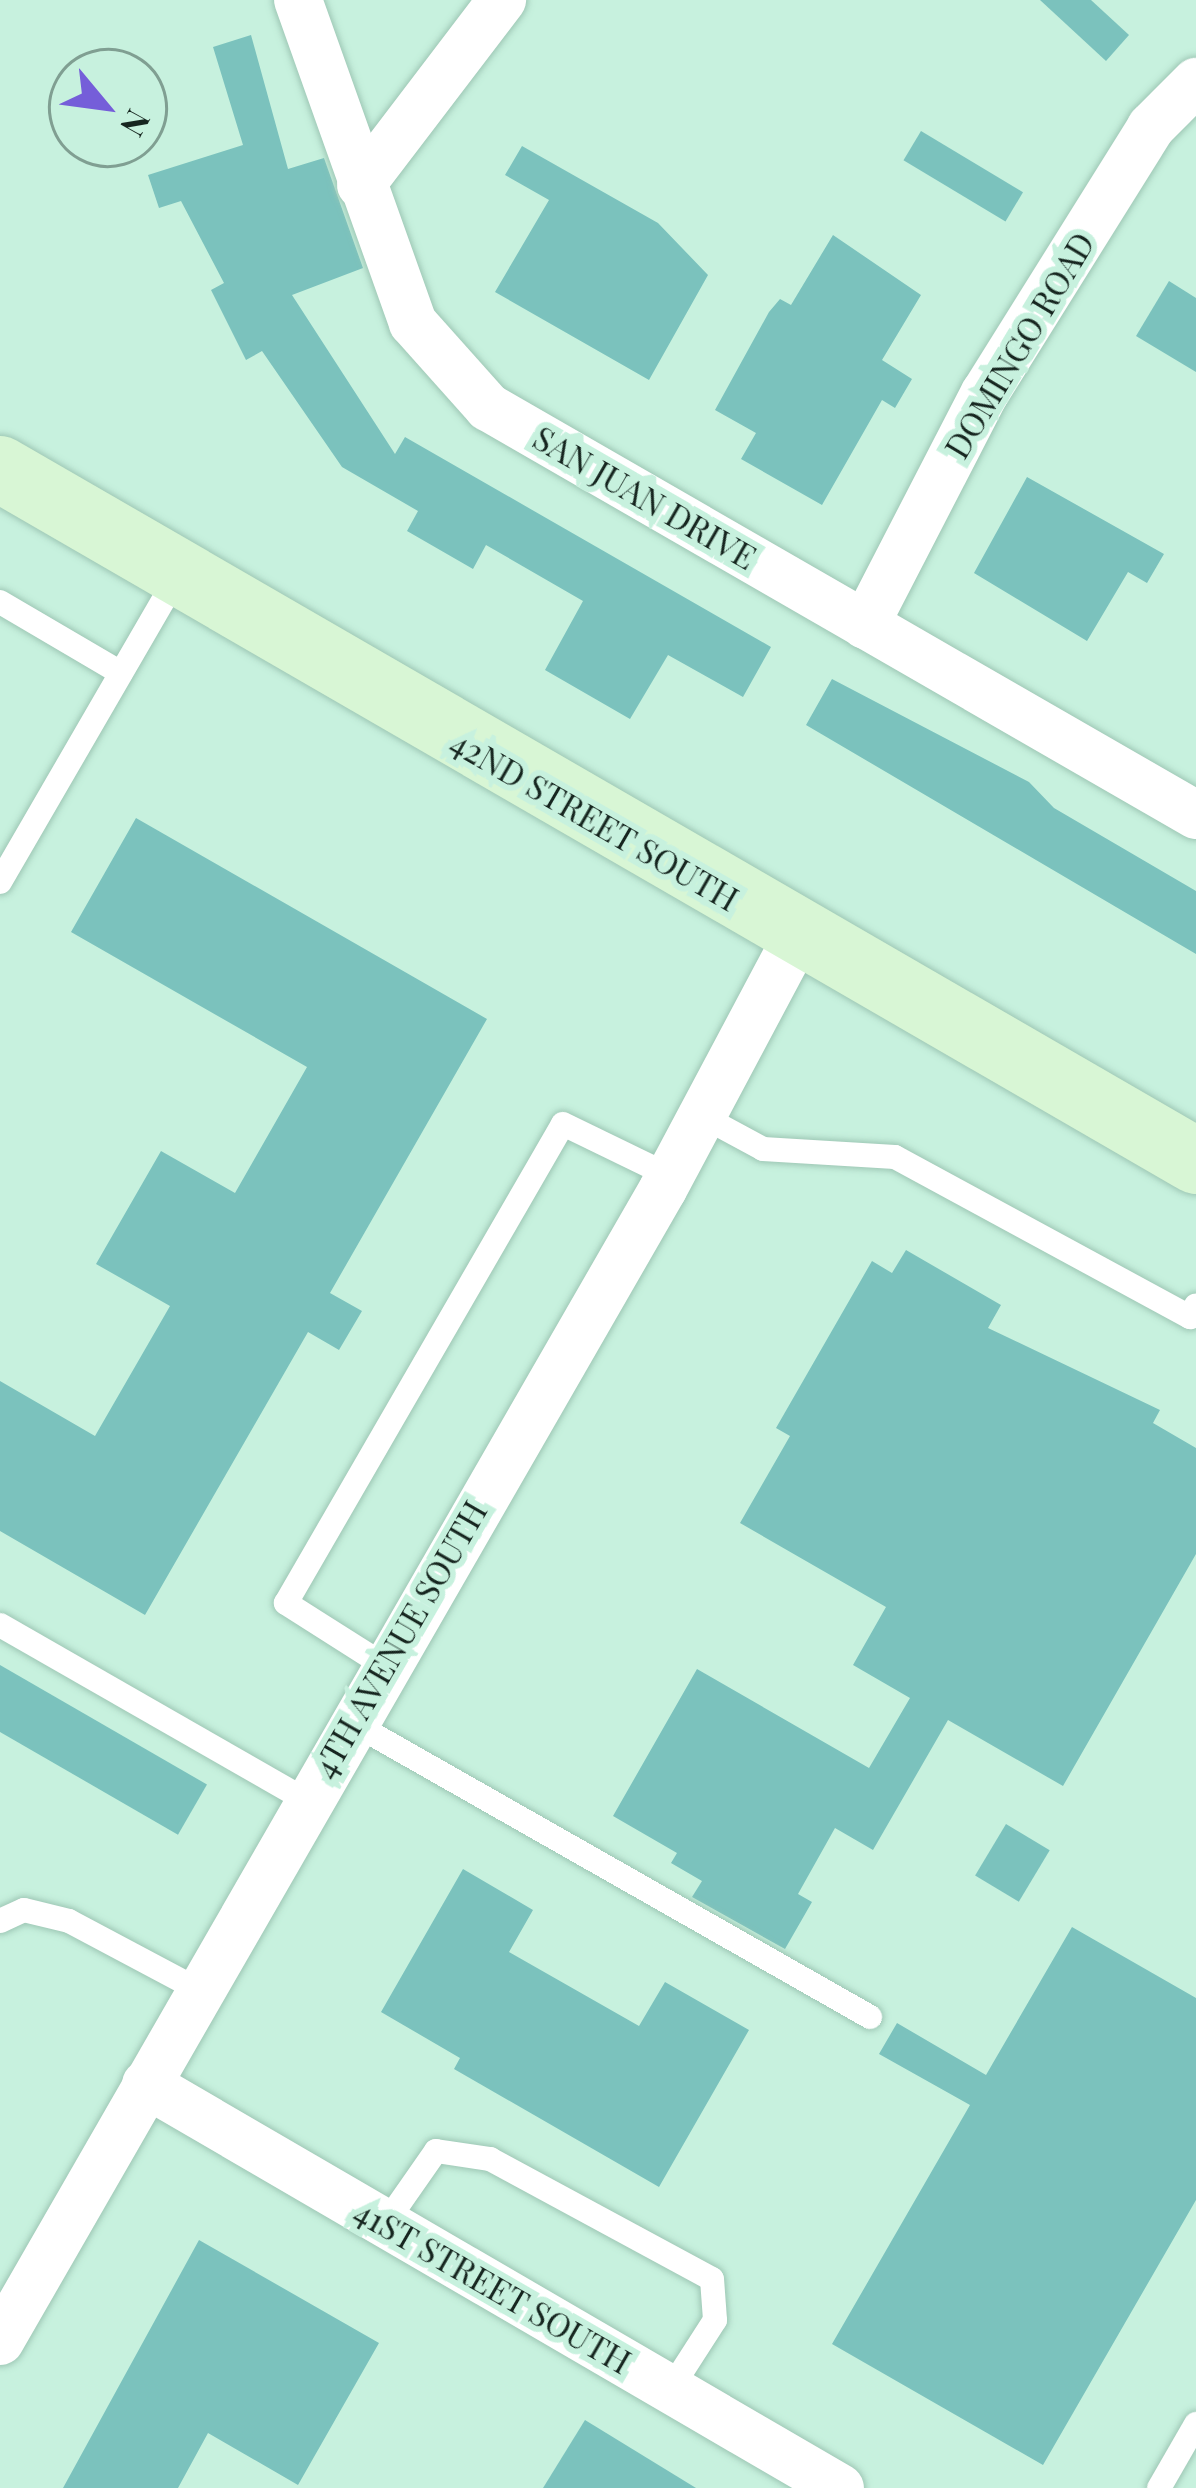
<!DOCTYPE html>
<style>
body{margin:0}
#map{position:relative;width:1196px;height:2488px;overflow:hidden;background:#c7f1de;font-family:"Playfair Display",serif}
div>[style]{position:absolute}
.building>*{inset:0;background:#7bc2bd;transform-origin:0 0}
.roads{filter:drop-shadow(0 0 3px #9ec7b5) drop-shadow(0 0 3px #9ec7b5)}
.lane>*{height:24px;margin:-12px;padding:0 12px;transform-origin:12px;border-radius:12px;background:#fff}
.street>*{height:48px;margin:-24px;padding:0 24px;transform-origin:24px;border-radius:24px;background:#fff}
.secondary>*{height:66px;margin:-33px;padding:0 33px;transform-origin:33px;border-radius:33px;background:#d8f6d5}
span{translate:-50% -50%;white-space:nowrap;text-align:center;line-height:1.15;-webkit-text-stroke:12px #c7f1de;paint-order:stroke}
.street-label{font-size:33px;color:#16251f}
.north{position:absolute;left:48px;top:48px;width:120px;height:120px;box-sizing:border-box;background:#c7f1de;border:3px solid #809f92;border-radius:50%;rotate:119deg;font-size:33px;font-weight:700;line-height:48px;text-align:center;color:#16251f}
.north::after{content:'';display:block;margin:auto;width:42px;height:54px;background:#755ed9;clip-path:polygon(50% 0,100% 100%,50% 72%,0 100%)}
</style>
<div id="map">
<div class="building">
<i style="clip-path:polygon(1040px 0,1091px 0,1129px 35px,1106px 61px)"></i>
<i style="clip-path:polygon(251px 35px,288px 169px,324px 158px,363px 268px,292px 295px,395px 454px,405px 437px,771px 647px,743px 697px,668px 655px,630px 719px,545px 670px,583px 601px,486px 545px,473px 569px,407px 531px,418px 511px,342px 467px,262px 351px,246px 360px,211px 290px,224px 283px,181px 201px,159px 208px,148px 175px,243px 145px,213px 47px)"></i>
<i style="left:921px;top:131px;width:119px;height:34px;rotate:31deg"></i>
<i style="clip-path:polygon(522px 146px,658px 223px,708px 275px,649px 380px,495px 292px,549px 200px,505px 175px)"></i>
<i style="clip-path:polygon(833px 235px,921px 295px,882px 360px,912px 379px,895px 408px,882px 400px,822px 505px,741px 459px,756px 433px,715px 410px,769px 312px,780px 299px,791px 305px)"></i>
<i style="clip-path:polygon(1169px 281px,1196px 298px,1196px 372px,1136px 336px)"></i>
<i style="clip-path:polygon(1027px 477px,1164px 554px,1147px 583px,1128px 572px,1087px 641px,974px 573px)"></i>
<i style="clip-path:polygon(832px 679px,1029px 782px,1054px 808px,1196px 891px,1196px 954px,806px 725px)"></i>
<i style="clip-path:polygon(136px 818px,487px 1019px,330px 1293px,362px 1311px,339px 1350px,308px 1332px,145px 1615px,0 1531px,0 1381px,95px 1436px,170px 1306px,96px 1264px,161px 1151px,235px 1193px,307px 1067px,71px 932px)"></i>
<i style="clip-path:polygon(906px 1250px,1001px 1305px,988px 1328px,1160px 1410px,1153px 1423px,1196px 1448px,1196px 1554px,1063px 1786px,948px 1720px,873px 1850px,835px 1828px,798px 1894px,812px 1902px,785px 1949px,692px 1897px,702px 1881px,671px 1863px,677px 1853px,613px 1816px,697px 1669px,869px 1768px,910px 1698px,853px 1665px,886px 1607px,740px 1523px,790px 1436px,776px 1428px,872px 1261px,892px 1273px)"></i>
<i style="left:0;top:1665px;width:239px;height:58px;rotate:30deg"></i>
<i style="left:1006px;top:1824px;width:51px;height:60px;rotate:31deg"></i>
<i style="clip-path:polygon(463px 1869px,533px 1910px,509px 1952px,639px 2026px,665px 1982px,749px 2030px,659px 2187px,454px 2069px,460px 2058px,381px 2012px)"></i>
<i style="clip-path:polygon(1072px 1927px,1196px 1998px,1196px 2200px,1043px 2465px,832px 2344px,970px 2105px,879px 2054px,897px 2023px,986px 2075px)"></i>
<i style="clip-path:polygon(199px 2240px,379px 2343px,298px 2485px,208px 2433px,178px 2488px,63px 2488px)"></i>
<i style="clip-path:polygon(585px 2420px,696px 2488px,543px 2488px)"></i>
</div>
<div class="roads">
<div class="lane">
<i style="left:0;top:602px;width:140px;rotate:30.4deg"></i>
<i style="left:0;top:882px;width:357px;rotate:-59.9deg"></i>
<i style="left:702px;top:1116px;width:69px;rotate:28.4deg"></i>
<i style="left:763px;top:1149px;width:132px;rotate:3.5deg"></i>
<i style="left:895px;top:1157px;width:336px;rotate:28.5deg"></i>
<i style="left:1190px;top:1317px;width:13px;rotate:-63deg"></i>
<i style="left:0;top:1625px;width:354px;rotate:29.8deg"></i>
<i style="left:382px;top:1664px;width:114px;rotate:-147.6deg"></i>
<i style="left:286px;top:1603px;width:553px;rotate:-59.96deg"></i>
<i style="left:563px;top:1124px;width:119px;rotate:25.9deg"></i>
<i style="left:351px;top:1722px;width:597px;rotate:29.61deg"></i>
<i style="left:0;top:1921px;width:26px;rotate:-25deg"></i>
<i style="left:24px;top:1910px;width:46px;rotate:13.7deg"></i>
<i style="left:69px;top:1921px;width:147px;rotate:28deg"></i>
<i style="left:385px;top:2224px;width:89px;rotate:-55.1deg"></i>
<i style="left:436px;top:2151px;width:55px;rotate:8.4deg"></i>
<i style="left:490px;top:2159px;width:252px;rotate:28.4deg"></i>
<i style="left:712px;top:2279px;width:41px;rotate:85.8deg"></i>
<i style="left:715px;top:2320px;width:83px;rotate:122.7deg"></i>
<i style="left:1159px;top:2488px;width:74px;rotate:-60deg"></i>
</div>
<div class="street">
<i style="left:298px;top:0;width:343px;rotate:70.4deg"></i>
<i style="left:413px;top:323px;width:113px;rotate:48.2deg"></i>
<i style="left:488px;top:407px;width:817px;rotate:29.95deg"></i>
<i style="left:361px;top:185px;width:233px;rotate:-52.7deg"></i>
<i style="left:865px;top:625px;width:261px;rotate:-62.7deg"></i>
<i style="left:985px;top:393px;width:314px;rotate:-58deg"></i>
<i style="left:1151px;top:127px;width:64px;rotate:-45deg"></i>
<i style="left:146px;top:2084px;width:803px;rotate:30.21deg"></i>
<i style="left:0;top:2341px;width:1329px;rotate:-60.08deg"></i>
<i style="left:663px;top:1189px;width:285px;rotate:-62deg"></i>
</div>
<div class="secondary">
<i style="left:0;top:469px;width:1382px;rotate:30.05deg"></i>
</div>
</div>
<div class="street-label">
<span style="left:1019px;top:345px;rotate:-59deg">DOMINGO ROAD</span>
<span style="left:645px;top:497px;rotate:30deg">SAN JUAN DRIVE</span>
<span style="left:595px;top:820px;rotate:30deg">42ND STREET SOUTH</span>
<span style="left:399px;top:1639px;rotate:-60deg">4TH AVENUE SOUTH</span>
<span style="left:493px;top:2286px;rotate:30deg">41ST STREET SOUTH</span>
</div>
<div class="north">N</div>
</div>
